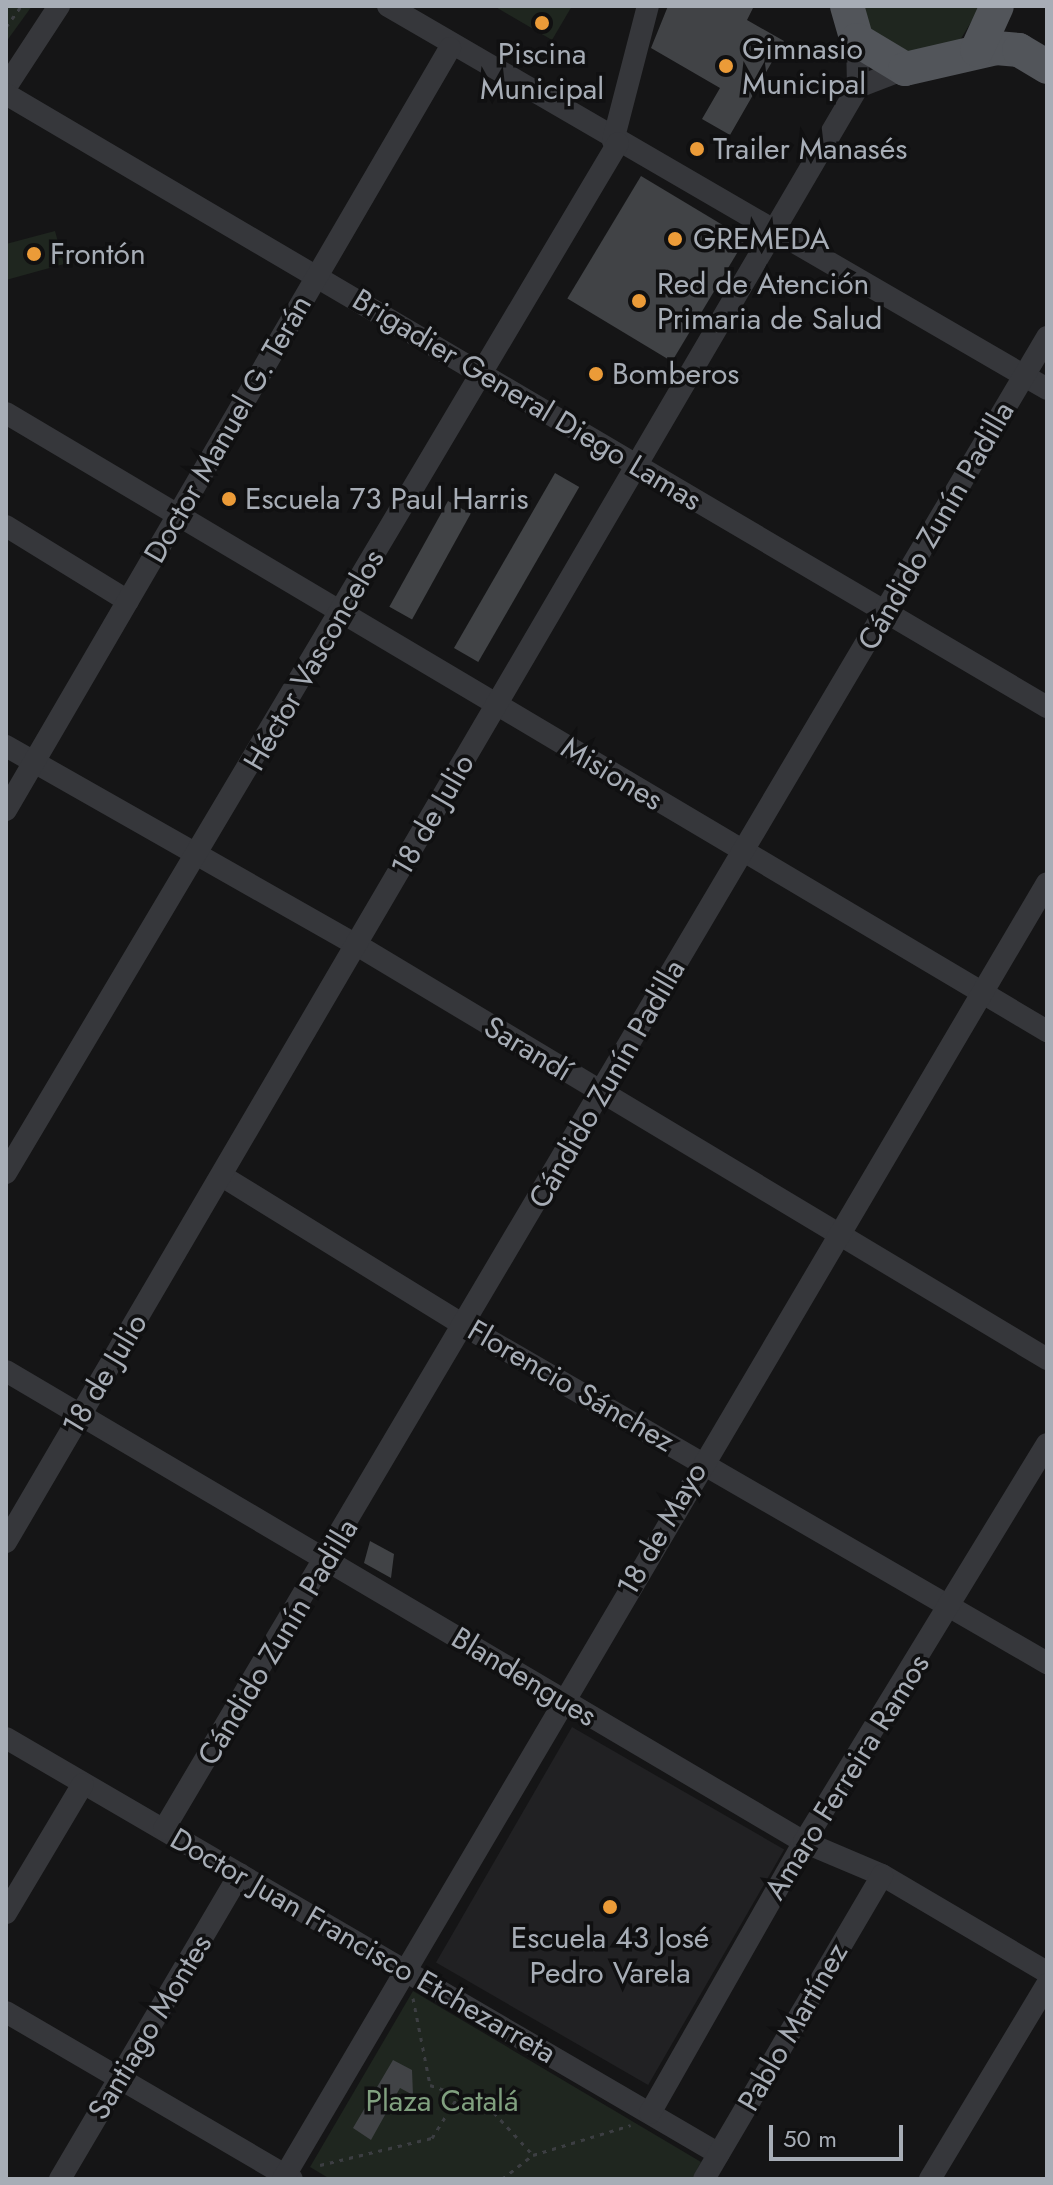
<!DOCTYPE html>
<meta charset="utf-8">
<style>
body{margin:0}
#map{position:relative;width:1053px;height:2185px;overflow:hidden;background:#151516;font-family:Jost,sans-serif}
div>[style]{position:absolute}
.built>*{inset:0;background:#212123;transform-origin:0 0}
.green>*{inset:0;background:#1f261f}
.building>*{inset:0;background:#414346;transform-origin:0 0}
.path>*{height:3px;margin-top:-1.5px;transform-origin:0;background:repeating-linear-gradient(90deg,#3c3e42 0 4px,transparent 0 10px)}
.street>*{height:22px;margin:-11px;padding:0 11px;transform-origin:11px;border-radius:11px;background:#36373b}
.primary>*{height:34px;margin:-17px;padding:0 17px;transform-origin:17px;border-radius:17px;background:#52555a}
.dots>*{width:22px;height:22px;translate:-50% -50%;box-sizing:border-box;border:4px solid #101011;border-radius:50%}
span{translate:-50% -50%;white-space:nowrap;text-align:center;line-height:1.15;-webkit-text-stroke:7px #101011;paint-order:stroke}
.poi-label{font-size:30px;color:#a7adb6}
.left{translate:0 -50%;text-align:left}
.street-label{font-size:30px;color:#a7adb6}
.park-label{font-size:30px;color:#80a07f}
.frame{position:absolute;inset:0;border:8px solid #a7adb6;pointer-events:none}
.scale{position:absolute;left:769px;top:2125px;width:134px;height:36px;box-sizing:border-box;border:4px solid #a7adb6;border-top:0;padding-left:10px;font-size:24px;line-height:28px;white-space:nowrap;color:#a7adb6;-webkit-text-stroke:6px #101011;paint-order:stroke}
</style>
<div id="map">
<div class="built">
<i style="left:572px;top:1727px;width:245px;height:272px;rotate:30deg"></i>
</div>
<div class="green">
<i style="clip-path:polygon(6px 6px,32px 6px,6px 42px)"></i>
<i style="clip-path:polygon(494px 6px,572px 6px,552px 40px)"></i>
<i style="clip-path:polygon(854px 6px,981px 6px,957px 45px,907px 59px,861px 32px)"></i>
<i style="clip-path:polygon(55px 231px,64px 264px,6px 280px,6px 244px)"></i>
<i style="clip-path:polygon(413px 1991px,701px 2162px,692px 2179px,330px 2179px,310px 2167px)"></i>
</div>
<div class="building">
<i style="clip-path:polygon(668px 6px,754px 6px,747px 20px,784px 41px,730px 135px,702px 119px,720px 88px,651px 48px)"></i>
<i style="left:641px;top:176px;width:122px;height:143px;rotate:31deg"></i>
<i style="left:555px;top:473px;width:28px;height:202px;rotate:30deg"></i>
<i style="left:448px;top:501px;width:26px;height:121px;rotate:29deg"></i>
<i style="clip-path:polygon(370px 1541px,394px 1554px,391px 1578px,364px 1563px)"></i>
<i style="clip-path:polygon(393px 2060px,412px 2070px,413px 2095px,400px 2088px,371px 2140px,353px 2128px)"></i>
</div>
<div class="path">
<i style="left:6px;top:27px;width:26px;rotate:-54deg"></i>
<i style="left:413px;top:1998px;width:89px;rotate:78.9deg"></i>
<i style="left:430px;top:2085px;width:60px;rotate:19.3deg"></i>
<i style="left:487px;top:2105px;width:68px;rotate:47.4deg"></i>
<i style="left:533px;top:2155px;width:102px;rotate:-17deg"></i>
<i style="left:320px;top:2165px;width:115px;rotate:-13.6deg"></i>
<i style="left:432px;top:2138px;width:51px;rotate:-57.9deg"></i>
<i style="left:502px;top:2179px;width:39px;rotate:-38deg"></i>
</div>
<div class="street">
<i style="left:388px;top:6px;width:762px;rotate:30.16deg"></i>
<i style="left:6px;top:87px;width:97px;rotate:-56.8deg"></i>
<i style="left:858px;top:87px;width:50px;rotate:-21deg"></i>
<i style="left:6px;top:94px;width:1208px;rotate:30.49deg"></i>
<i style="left:613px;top:141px;width:139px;rotate:-75.5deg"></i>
<i style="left:6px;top:413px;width:1211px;rotate:30.7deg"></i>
<i style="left:6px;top:526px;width:143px;rotate:31.6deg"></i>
<i style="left:6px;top:746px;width:403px;rotate:29.6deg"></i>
<i style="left:357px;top:945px;width:805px;rotate:30.96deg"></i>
<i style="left:6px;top:810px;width:882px;rotate:-59.77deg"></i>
<i style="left:6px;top:1173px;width:1198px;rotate:-59.28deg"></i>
<i style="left:222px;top:1176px;width:283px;rotate:31.7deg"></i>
<i style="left:463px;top:1325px;width:675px;rotate:30.06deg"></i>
<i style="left:6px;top:1371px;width:927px;rotate:30.55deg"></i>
<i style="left:804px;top:1842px;width:85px;rotate:22.9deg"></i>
<i style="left:882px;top:1875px;width:191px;rotate:30.5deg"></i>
<i style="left:6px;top:1542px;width:1686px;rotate:-59.65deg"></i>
<i style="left:858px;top:87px;width:47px;rotate:-91.2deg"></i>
<i style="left:6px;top:1738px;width:825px;rotate:30.26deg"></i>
<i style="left:164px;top:1829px;width:1734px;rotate:-59.38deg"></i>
<i style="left:6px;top:1913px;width:150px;rotate:-59.2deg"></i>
<i style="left:6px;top:2012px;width:331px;rotate:30.3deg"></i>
<i style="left:650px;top:2113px;width:312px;rotate:-60.4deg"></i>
<i style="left:804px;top:1842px;width:466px;rotate:-58.6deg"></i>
<i style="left:60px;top:2179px;width:354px;rotate:-59.5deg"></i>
<i style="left:283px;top:2179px;width:1504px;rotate:-59.48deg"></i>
<i style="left:704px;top:2179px;width:352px;rotate:-59.6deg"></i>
<i style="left:930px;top:2179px;width:227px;rotate:-59deg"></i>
</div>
<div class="primary">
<i style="left:847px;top:6px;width:35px;rotate:74deg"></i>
<i style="left:857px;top:40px;width:56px;rotate:31.1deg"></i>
<i style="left:905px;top:69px;width:93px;rotate:-13deg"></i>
<i style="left:996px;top:48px;width:23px;rotate:5deg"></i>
<i style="left:1019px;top:50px;width:33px;rotate:31deg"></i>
<i style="left:977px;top:50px;width:48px;rotate:-65.6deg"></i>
</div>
<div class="dots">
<i style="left:542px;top:23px;background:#eb9b38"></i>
<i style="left:726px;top:66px;background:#eb9b38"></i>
<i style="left:697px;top:149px;background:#eb9b38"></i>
<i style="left:675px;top:239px;background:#eb9b38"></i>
<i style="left:34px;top:254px;background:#eb9b38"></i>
<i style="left:639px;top:301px;background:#eb9b38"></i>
<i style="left:596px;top:374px;background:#eb9b38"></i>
<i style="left:229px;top:499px;background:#eb9b38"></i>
<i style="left:610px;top:1907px;background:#eb9b38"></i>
</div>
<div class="poi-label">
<span class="left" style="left:742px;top:66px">Gimnasio<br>Municipal</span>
<span style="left:542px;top:71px">Piscina<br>Municipal</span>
<span class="left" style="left:713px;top:149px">Trailer Manasés</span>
<span class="left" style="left:693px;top:239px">GREMEDA</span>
<span class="left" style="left:50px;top:254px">Frontón</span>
<span class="left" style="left:657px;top:301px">Red de Atención<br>Primaria de Salud</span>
<span class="left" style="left:612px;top:374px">Bomberos</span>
<span class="left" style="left:245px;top:499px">Escuela 73 Paul Harris</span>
<span style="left:610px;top:1955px">Escuela 43 José<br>Pedro Varela</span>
</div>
<div class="street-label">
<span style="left:527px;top:400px;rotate:31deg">Brigadier General Diego Lamas</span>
<span style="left:228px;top:429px;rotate:-60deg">Doctor Manuel G. Terán</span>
<span style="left:936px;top:526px;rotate:-60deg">Cándido Zunín Padilla</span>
<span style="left:314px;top:660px;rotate:-60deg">Héctor Vasconcelos</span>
<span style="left:612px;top:774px;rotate:31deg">Misiones</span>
<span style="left:433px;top:815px;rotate:-60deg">18 de Julio</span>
<span style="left:528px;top:1049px;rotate:31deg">Sarandí</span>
<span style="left:607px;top:1084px;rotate:-60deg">Cándido Zunín Padilla</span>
<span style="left:105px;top:1374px;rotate:-59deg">18 de Julio</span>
<span style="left:571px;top:1386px;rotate:30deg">Florencio Sánchez</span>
<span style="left:662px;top:1529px;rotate:-60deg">18 de Mayo</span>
<span style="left:278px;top:1642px;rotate:-59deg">Cándido Zunín Padilla</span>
<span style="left:524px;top:1677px;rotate:31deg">Blandengues</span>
<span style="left:847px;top:1777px;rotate:-58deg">Amaro Ferreira Ramos</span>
<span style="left:363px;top:1946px;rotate:30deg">Doctor Juan Francisco Etchezarreta</span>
<span style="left:150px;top:2027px;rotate:-59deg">Santiago Montes</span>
<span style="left:793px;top:2027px;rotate:-60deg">Pablo Martínez</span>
</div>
<div class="park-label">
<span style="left:442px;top:2101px">Plaza Catalá</span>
</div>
<div class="frame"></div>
<div class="scale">50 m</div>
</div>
